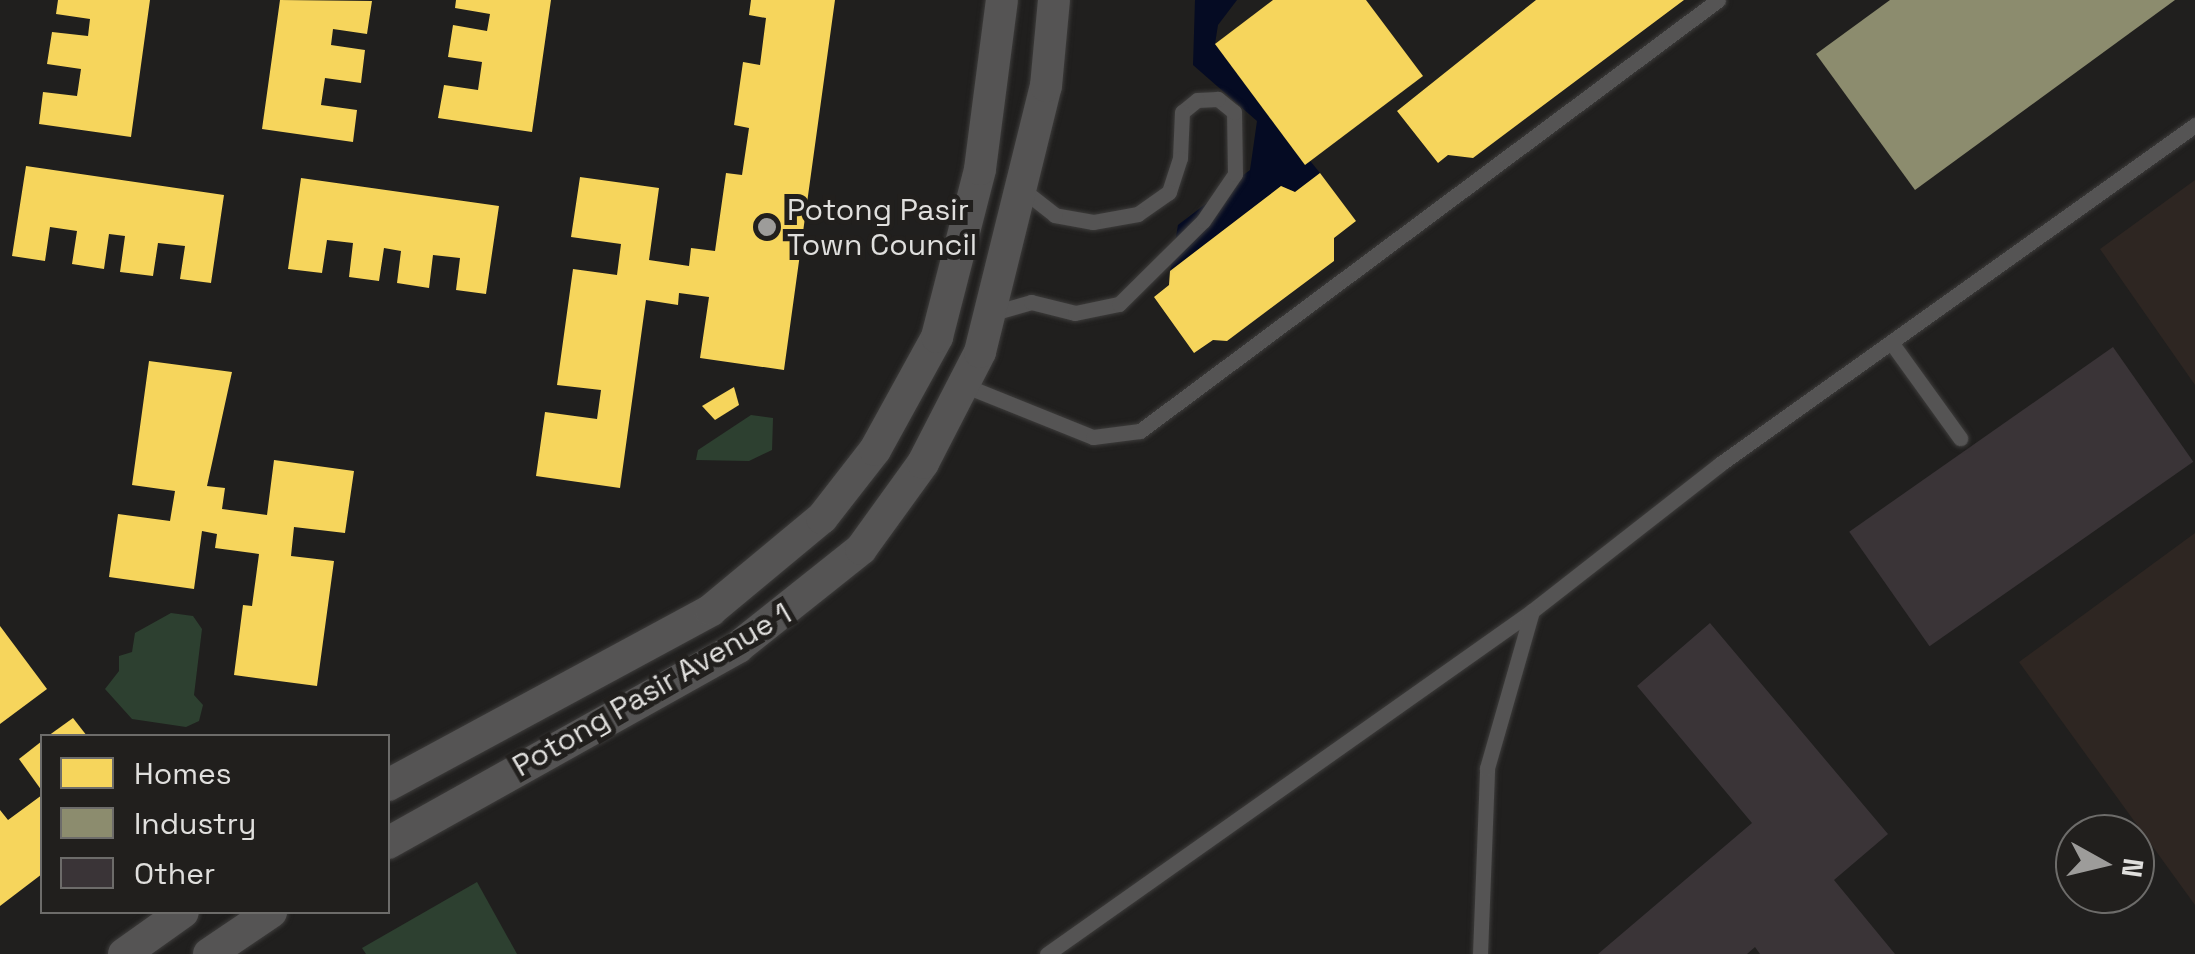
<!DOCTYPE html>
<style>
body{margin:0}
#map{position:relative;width:2195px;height:954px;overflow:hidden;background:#201f1e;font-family:"Space Grotesk",sans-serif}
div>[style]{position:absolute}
.built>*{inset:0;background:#2e2622}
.green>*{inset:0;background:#2d4030}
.water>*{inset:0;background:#050b23}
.homes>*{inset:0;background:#f6d55c}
.industry>*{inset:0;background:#8c8c6e}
.building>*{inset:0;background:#3a3437;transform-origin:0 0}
.roads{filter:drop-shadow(0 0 2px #3d3c3b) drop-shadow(0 0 2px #3d3c3b)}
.service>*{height:15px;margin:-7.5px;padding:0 7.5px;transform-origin:7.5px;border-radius:7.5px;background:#555454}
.minor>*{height:32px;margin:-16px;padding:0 16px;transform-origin:16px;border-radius:16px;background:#555454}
.dots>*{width:28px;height:28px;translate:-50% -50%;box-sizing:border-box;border:5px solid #211f1d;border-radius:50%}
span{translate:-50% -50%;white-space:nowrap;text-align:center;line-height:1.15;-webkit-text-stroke:10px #211f1d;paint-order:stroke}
.poi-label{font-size:30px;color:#e0dfdd}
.left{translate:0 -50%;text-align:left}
.street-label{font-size:30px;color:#e0dfdd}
.legend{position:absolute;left:40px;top:734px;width:350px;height:180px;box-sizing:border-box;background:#211f1d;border:2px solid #6d6c6a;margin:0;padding:12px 18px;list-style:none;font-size:30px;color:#e0dfdd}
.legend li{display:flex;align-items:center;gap:20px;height:50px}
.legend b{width:50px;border:2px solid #6d6c6a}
.north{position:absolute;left:2055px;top:814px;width:100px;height:100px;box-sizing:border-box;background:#211f1d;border:2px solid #6d6c6a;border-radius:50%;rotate:98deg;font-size:28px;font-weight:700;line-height:40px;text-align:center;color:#e0dfdd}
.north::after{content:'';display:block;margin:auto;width:35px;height:45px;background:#9d9c9a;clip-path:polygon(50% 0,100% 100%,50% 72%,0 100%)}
</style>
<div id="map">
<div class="built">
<i style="clip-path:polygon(2195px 180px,2195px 385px,2100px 249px)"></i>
<i style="clip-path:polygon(2195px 533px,2195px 905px,2019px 662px)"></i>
</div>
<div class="green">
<i style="clip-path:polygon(751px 415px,773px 418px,772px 450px,749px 461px,696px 460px,698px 450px)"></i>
<i style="clip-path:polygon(171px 613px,193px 616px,202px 629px,194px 695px,203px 705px,199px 721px,186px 727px,132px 719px,105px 689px,119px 671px,119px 656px,132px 652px,135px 633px)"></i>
<i style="clip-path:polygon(477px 882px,517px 954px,366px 954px,362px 948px)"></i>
</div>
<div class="water">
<i style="clip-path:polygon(1195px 0,1237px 0,1218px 25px,1215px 44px,1320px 173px,1295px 192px,1281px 186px,1170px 271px,1178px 225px,1250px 170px,1257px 121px,1193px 65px)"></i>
</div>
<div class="homes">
<i style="clip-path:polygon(58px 0,150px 0,131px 137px,39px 124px,43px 92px,77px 96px,81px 69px,47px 64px,52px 32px,88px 36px,90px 19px,56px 14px)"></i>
<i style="clip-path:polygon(280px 0,372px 1px,367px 34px,333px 29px,331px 45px,365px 50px,361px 83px,325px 78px,321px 105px,357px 110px,353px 142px,262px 129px)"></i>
<i style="clip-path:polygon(456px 0,551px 0,532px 132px,438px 118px,444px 85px,478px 90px,482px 62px,448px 57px,453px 25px,487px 31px,490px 14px,455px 8px)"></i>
<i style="clip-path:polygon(751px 0,835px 0,784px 370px,700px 358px,709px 297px,679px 293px,678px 305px,646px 300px,620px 488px,536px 476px,545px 412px,597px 419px,601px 390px,557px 385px,573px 269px,617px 275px,621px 244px,571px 237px,580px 177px,659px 188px,649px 260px,689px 266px,691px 248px,715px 251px,726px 173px,742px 175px,749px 128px,734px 125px,743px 62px,760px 65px,766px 18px,749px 15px)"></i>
<i style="clip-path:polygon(1273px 0,1366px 0,1423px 76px,1305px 165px,1215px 44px)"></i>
<i style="clip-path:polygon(1536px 0,1684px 0,1473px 158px,1448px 155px,1438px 163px,1397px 111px)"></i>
<i style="clip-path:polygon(26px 166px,224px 195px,211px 283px,180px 279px,185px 246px,158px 243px,153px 276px,120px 272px,125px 236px,109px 234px,104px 269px,72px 264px,77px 231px,50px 227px,45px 261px,12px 256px)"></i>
<i style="clip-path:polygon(1320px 173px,1356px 221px,1334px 238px,1334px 261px,1227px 341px,1213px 340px,1194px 353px,1154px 297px,1169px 285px,1170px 271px,1281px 186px,1295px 192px)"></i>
<i style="clip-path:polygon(301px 178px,499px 206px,486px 294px,456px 290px,460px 258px,433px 255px,429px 288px,397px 283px,401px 251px,384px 248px,379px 281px,349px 277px,353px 243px,327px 240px,322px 273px,288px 269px)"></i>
<i style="clip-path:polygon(149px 361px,232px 372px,207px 486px,225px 488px,222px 509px,267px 515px,274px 460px,354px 471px,345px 533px,294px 527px,291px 556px,334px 561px,317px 686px,234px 675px,243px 605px,252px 606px,259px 554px,215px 548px,217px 534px,202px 531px,194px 589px,109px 577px,118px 514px,170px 521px,175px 491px,132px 485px)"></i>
<i style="clip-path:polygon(734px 387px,739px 405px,715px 420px,702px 406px)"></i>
<i style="clip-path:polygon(0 626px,47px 689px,0 724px)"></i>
<i style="clip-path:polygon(73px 718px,87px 736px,48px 736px)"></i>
<i style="clip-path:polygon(42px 741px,42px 791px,19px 759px)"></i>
<i style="clip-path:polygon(42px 795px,42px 874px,0 906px,0 810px,8px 820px)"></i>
</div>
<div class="industry">
<i style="clip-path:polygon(1890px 0,2175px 0,1915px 190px,1816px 54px)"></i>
</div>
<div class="building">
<i style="left:2113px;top:347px;width:140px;height:322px;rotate:55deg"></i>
<i style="clip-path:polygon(1710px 623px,1888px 834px,1834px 880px,1895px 954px,1760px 954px,1755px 947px,1747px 954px,1598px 954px,1752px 823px,1637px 686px)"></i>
</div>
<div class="roads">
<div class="service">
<i style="left:993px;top:313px;width:40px;rotate:-16deg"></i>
<i style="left:1031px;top:302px;width:45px;rotate:14deg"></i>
<i style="left:1075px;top:313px;width:45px;rotate:-11.6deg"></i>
<i style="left:1119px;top:304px;width:118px;rotate:-44.7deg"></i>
<i style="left:1203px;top:221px;width:57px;rotate:-55.8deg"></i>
<i style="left:1235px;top:174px;width:62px;rotate:-90.9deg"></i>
<i style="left:1234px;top:112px;width:21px;rotate:-141deg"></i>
<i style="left:1218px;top:99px;width:21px;rotate:177deg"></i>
<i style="left:1197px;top:100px;width:19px;rotate:141deg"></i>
<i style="left:1182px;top:112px;width:46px;rotate:92.5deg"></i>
<i style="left:1180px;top:158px;width:36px;rotate:108deg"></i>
<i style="left:1169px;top:192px;width:38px;rotate:145deg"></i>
<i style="left:1138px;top:214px;width:46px;rotate:169.9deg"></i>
<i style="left:1093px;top:222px;width:39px;rotate:-170deg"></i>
<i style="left:1055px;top:215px;width:39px;rotate:-142deg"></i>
<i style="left:1893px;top:345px;width:115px;rotate:54.2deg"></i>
<i style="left:966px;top:386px;width:137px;rotate:21.9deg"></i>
<i style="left:1093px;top:437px;width:47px;rotate:-7.3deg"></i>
<i style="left:1140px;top:431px;width:721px;rotate:-36.71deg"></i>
<i style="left:1047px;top:954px;width:594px;rotate:-35.27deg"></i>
<i style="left:1532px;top:611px;width:239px;rotate:-38deg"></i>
<i style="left:1720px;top:464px;width:584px;rotate:-35.51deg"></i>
<i style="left:1480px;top:954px;width:186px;rotate:-87.8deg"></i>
<i style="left:1487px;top:768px;width:163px;rotate:-74deg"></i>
</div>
<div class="minor">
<i style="left:388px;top:785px;width:367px;rotate:-28.4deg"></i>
<i style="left:711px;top:610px;width:144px;rotate:-39.7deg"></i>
<i style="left:822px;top:518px;width:86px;rotate:-52.1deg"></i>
<i style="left:875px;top:450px;width:129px;rotate:-61.2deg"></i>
<i style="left:937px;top:337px;width:173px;rotate:-75.6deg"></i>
<i style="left:980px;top:169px;width:170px;rotate:-82.6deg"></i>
<i style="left:388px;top:843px;width:401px;rotate:-29.2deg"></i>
<i style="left:738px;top:647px;width:157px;rotate:-38.5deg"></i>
<i style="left:861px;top:549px;width:106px;rotate:-54.2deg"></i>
<i style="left:923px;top:463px;width:125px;rotate:-62.8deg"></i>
<i style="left:980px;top:352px;width:274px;rotate:-76.1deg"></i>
<i style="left:1046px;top:86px;width:86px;rotate:-84.7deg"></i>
<i style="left:124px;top:954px;width:72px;rotate:-35.4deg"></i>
<i style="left:209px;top:954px;width:75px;rotate:-34.1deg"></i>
</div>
</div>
<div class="dots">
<i style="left:767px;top:227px;background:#9d9c9a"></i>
</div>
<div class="poi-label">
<span class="left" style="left:787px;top:227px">Potong Pasir<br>Town Council</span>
</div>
<div class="street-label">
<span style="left:652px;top:690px;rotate:-30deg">Potong Pasir Avenue 1</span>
</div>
<ul class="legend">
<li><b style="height:28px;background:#f6d55c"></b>Homes</li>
<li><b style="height:28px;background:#8c8c6e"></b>Industry</li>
<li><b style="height:28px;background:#3a3437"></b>Other</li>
</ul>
<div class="north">N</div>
</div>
